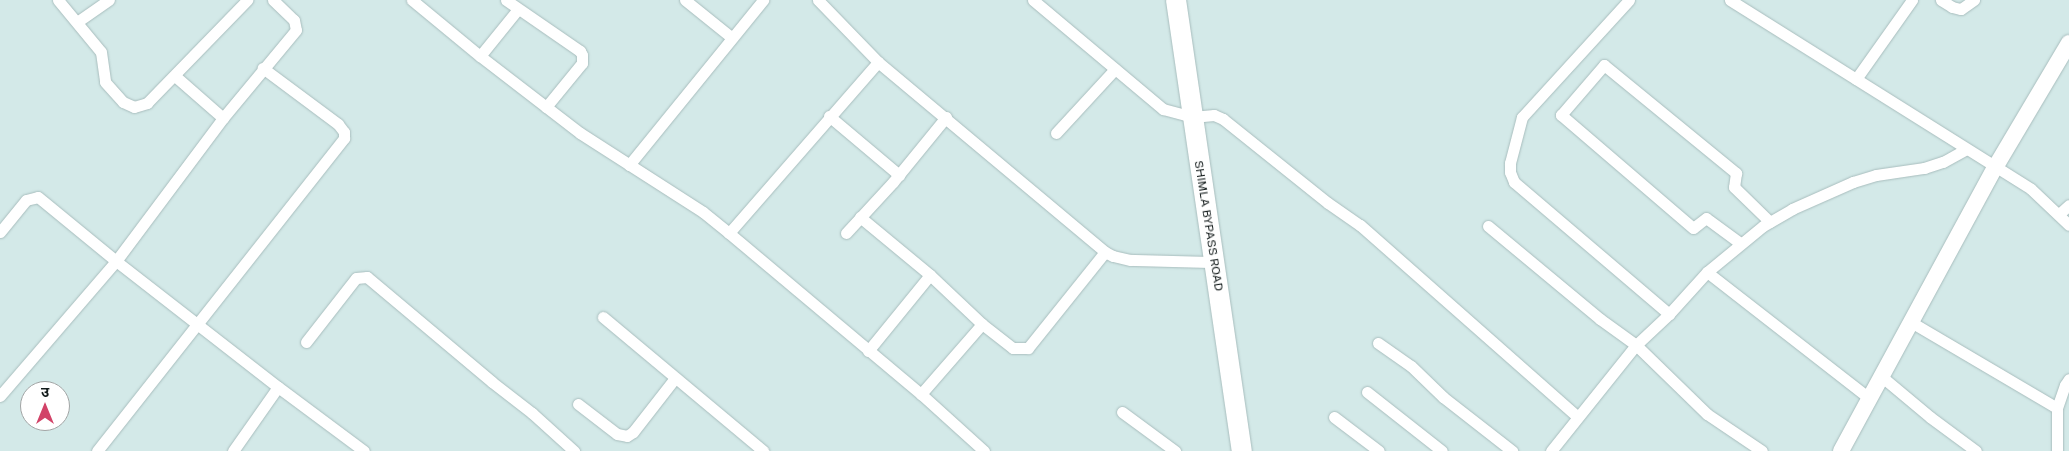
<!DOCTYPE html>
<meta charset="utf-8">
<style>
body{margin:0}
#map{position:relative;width:2069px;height:451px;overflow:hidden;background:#d3e9e8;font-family:"Public Sans","Noto Sans Devanagari",sans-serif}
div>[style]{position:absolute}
.roads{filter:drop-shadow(0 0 1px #a8bdbd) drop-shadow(0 0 1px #a8bdbd)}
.street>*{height:11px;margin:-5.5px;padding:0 5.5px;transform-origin:5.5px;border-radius:5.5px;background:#fff}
.secondary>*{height:16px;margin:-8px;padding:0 8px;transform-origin:8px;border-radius:8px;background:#fff}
.highway>*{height:20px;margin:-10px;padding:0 10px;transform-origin:10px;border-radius:10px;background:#fff}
span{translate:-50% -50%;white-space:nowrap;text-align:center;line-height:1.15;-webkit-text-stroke:4px #fff;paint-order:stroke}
.street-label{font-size:12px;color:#141c1c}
.north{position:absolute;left:20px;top:381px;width:50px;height:50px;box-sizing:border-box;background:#fff;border:1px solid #a1a4a4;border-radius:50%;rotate:0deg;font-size:14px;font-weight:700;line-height:20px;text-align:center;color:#141c1c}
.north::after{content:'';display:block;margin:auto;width:18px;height:22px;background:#d24368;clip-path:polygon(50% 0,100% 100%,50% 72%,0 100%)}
</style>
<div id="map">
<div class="roads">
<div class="street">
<i style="left:58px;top:0;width:67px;rotate:50.4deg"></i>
<i style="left:101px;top:52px;width:30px;rotate:82deg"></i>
<i style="left:105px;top:82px;width:27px;rotate:48deg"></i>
<i style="left:123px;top:102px;width:12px;rotate:24deg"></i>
<i style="left:134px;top:107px;width:14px;rotate:-17deg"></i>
<i style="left:147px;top:103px;width:144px;rotate:-45.8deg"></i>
<i style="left:273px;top:0;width:29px;rotate:44deg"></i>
<i style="left:294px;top:20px;width:10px;rotate:79deg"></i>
<i style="left:296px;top:30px;width:114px;rotate:129.7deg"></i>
<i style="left:223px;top:118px;width:179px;rotate:126.8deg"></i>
<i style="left:116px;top:261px;width:205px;rotate:37.9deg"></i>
<i style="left:412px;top:0;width:88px;rotate:39.5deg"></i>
<i style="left:480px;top:56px;width:126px;rotate:37.6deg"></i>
<i style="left:580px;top:133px;width:146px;rotate:32.7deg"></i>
<i style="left:703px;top:212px;width:33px;rotate:39deg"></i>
<i style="left:729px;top:233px;width:251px;rotate:40deg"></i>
<i style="left:921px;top:394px;width:85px;rotate:42.1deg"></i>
<i style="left:506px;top:0;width:90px;rotate:34.6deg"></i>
<i style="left:580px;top:51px;width:4px;rotate:63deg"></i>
<i style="left:582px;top:55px;width:8px;rotate:90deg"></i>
<i style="left:582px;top:63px;width:57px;rotate:129.3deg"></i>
<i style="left:685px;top:0;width:59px;rotate:38.8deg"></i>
<i style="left:818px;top:0;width:86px;rotate:45.9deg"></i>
<i style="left:878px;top:62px;width:296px;rotate:39.9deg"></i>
<i style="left:1105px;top:252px;width:9px;rotate:27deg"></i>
<i style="left:1113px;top:256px;width:18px;rotate:13deg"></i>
<i style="left:1131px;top:260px;width:83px;rotate:1.4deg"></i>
<i style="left:1033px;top:0;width:170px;rotate:40deg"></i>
<i style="left:1163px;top:109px;width:30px;rotate:15deg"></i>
<i style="left:1192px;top:117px;width:22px;rotate:-5deg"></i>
<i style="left:1214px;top:115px;width:10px;rotate:24deg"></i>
<i style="left:1223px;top:119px;width:134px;rotate:38.7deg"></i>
<i style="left:1328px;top:203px;width:39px;rotate:35deg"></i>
<i style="left:1360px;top:225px;width:289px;rotate:41.4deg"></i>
<i style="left:1629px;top:0;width:159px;rotate:132.4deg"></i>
<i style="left:1522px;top:117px;width:48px;rotate:104.6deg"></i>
<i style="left:1510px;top:163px;width:9px;rotate:90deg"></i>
<i style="left:1510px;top:172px;width:11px;rotate:68deg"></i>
<i style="left:1514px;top:182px;width:204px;rotate:40.4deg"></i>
<i style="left:1730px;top:0;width:355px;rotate:32.1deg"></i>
<i style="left:2031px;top:189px;width:52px;rotate:43.5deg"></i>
<i style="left:1941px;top:0;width:13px;rotate:32deg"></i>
<i style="left:1952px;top:7px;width:9px;rotate:13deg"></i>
<i style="left:1961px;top:9px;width:16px;rotate:-35deg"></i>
<i style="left:77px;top:22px;width:39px;rotate:-35deg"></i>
<i style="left:480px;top:56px;width:60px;rotate:-51deg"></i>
<i style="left:175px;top:76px;width:64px;rotate:41.2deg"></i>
<i style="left:1856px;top:79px;width:97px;rotate:-54.7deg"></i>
<i style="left:829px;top:116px;width:92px;rotate:40.1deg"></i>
<i style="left:1056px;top:133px;width:87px;rotate:-47.3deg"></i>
<i style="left:629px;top:165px;width:213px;rotate:-50.9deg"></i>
<i style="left:2059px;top:214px;width:13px;rotate:-42deg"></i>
<i style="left:860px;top:217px;width:91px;rotate:39.6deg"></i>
<i style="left:1488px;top:226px;width:146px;rotate:39.7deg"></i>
<i style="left:1600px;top:319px;width:44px;rotate:35.8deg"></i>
<i style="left:1636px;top:345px;width:99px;rotate:44.2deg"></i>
<i style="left:1707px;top:414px;width:66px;rotate:33.9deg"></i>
<i style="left:0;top:232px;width:41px;rotate:-50.9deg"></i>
<i style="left:26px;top:200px;width:12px;rotate:-14deg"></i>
<i style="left:38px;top:197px;width:101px;rotate:39.4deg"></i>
<i style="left:116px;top:261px;width:178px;rotate:130.7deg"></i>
<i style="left:729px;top:233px;width:227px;rotate:-48.9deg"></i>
<i style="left:846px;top:233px;width:69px;rotate:-47.3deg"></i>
<i style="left:893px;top:182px;width:84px;rotate:-50.8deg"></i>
<i style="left:1740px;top:243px;width:42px;rotate:-143.7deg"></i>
<i style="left:1706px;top:218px;width:16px;rotate:142deg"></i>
<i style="left:1693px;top:228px;width:174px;rotate:-139.4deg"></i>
<i style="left:1561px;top:115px;width:66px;rotate:-49.3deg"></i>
<i style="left:1604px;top:65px;width:171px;rotate:39.3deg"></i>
<i style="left:1736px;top:173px;width:14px;rotate:98deg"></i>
<i style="left:1734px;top:187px;width:50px;rotate:44.2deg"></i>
<i style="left:1707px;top:272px;width:205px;rotate:37.9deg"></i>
<i style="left:603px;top:317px;width:209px;rotate:39.9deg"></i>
<i style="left:1911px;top:322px;width:169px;rotate:30.5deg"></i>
<i style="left:982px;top:324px;width:39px;rotate:38deg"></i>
<i style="left:1013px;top:348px;width:15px"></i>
<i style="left:1028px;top:348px;width:123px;rotate:-51.3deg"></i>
<i style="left:306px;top:342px;width:81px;rotate:-52deg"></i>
<i style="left:356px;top:278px;width:11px;rotate:-5deg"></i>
<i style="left:367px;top:277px;width:163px;rotate:40deg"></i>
<i style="left:492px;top:382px;width:51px;rotate:37.8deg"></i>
<i style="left:532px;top:413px;width:57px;rotate:42.1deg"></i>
<i style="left:1378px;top:343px;width:40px;rotate:34.9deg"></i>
<i style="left:1411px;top:366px;width:45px;rotate:44.1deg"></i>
<i style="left:1443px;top:397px;width:88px;rotate:38deg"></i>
<i style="left:868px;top:351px;width:98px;rotate:-50.8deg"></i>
<i style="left:930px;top:275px;width:71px;rotate:43.3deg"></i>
<i style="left:982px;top:324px;width:93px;rotate:131.1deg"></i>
<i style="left:1881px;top:376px;width:64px;rotate:39.9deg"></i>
<i style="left:1930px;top:417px;width:57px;rotate:36.5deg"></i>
<i style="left:1367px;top:392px;width:95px;rotate:38.2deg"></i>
<i style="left:578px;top:404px;width:49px;rotate:37.6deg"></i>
<i style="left:617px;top:434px;width:10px;rotate:11deg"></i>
<i style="left:627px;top:436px;width:7px;rotate:-34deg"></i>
<i style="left:633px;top:432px;width:68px;rotate:-52.1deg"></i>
<i style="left:1122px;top:412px;width:66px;rotate:36.3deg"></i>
<i style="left:1334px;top:417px;width:56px;rotate:37.1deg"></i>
<i style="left:97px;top:451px;width:399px;rotate:-51.7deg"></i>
<i style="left:344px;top:138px;width:6px;rotate:-90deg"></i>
<i style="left:344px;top:132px;width:10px;rotate:-127deg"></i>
<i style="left:338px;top:124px;width:94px;rotate:-143.3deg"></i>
<i style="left:233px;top:451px;width:78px;rotate:-54.9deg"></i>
<i style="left:278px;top:387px;width:107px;rotate:36.7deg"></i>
<i style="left:1551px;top:451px;width:136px;rotate:-51.3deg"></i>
<i style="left:1636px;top:345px;width:45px;rotate:-43.2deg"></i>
<i style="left:1669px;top:314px;width:57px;rotate:-47.9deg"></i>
<i style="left:1707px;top:272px;width:72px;rotate:-39.4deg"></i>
<i style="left:1763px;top:226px;width:34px;rotate:-30deg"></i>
<i style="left:1792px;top:209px;width:67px;rotate:-23.9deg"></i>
<i style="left:1853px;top:182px;width:24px;rotate:-17deg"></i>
<i style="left:1876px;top:175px;width:49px;rotate:-8.3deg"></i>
<i style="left:1924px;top:168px;width:20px;rotate:-18deg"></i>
<i style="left:1943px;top:162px;width:26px;rotate:-29deg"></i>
<i style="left:2057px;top:451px;width:43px;rotate:-90deg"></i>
<i style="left:2057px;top:408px;width:24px;rotate:-71deg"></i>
<i style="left:2065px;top:385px;width:7px;rotate:-56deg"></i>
</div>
<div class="secondary">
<i style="left:1841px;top:451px;width:324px;rotate:-61.5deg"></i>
<i style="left:1996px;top:166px;width:143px;rotate:-59.3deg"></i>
</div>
<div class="highway">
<i style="left:1176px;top:0;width:456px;rotate:81.7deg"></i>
</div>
</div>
<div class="street-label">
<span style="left:1208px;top:226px;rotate:81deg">SHIMLA BYPASS ROAD</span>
</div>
<div class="north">उ</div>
</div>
